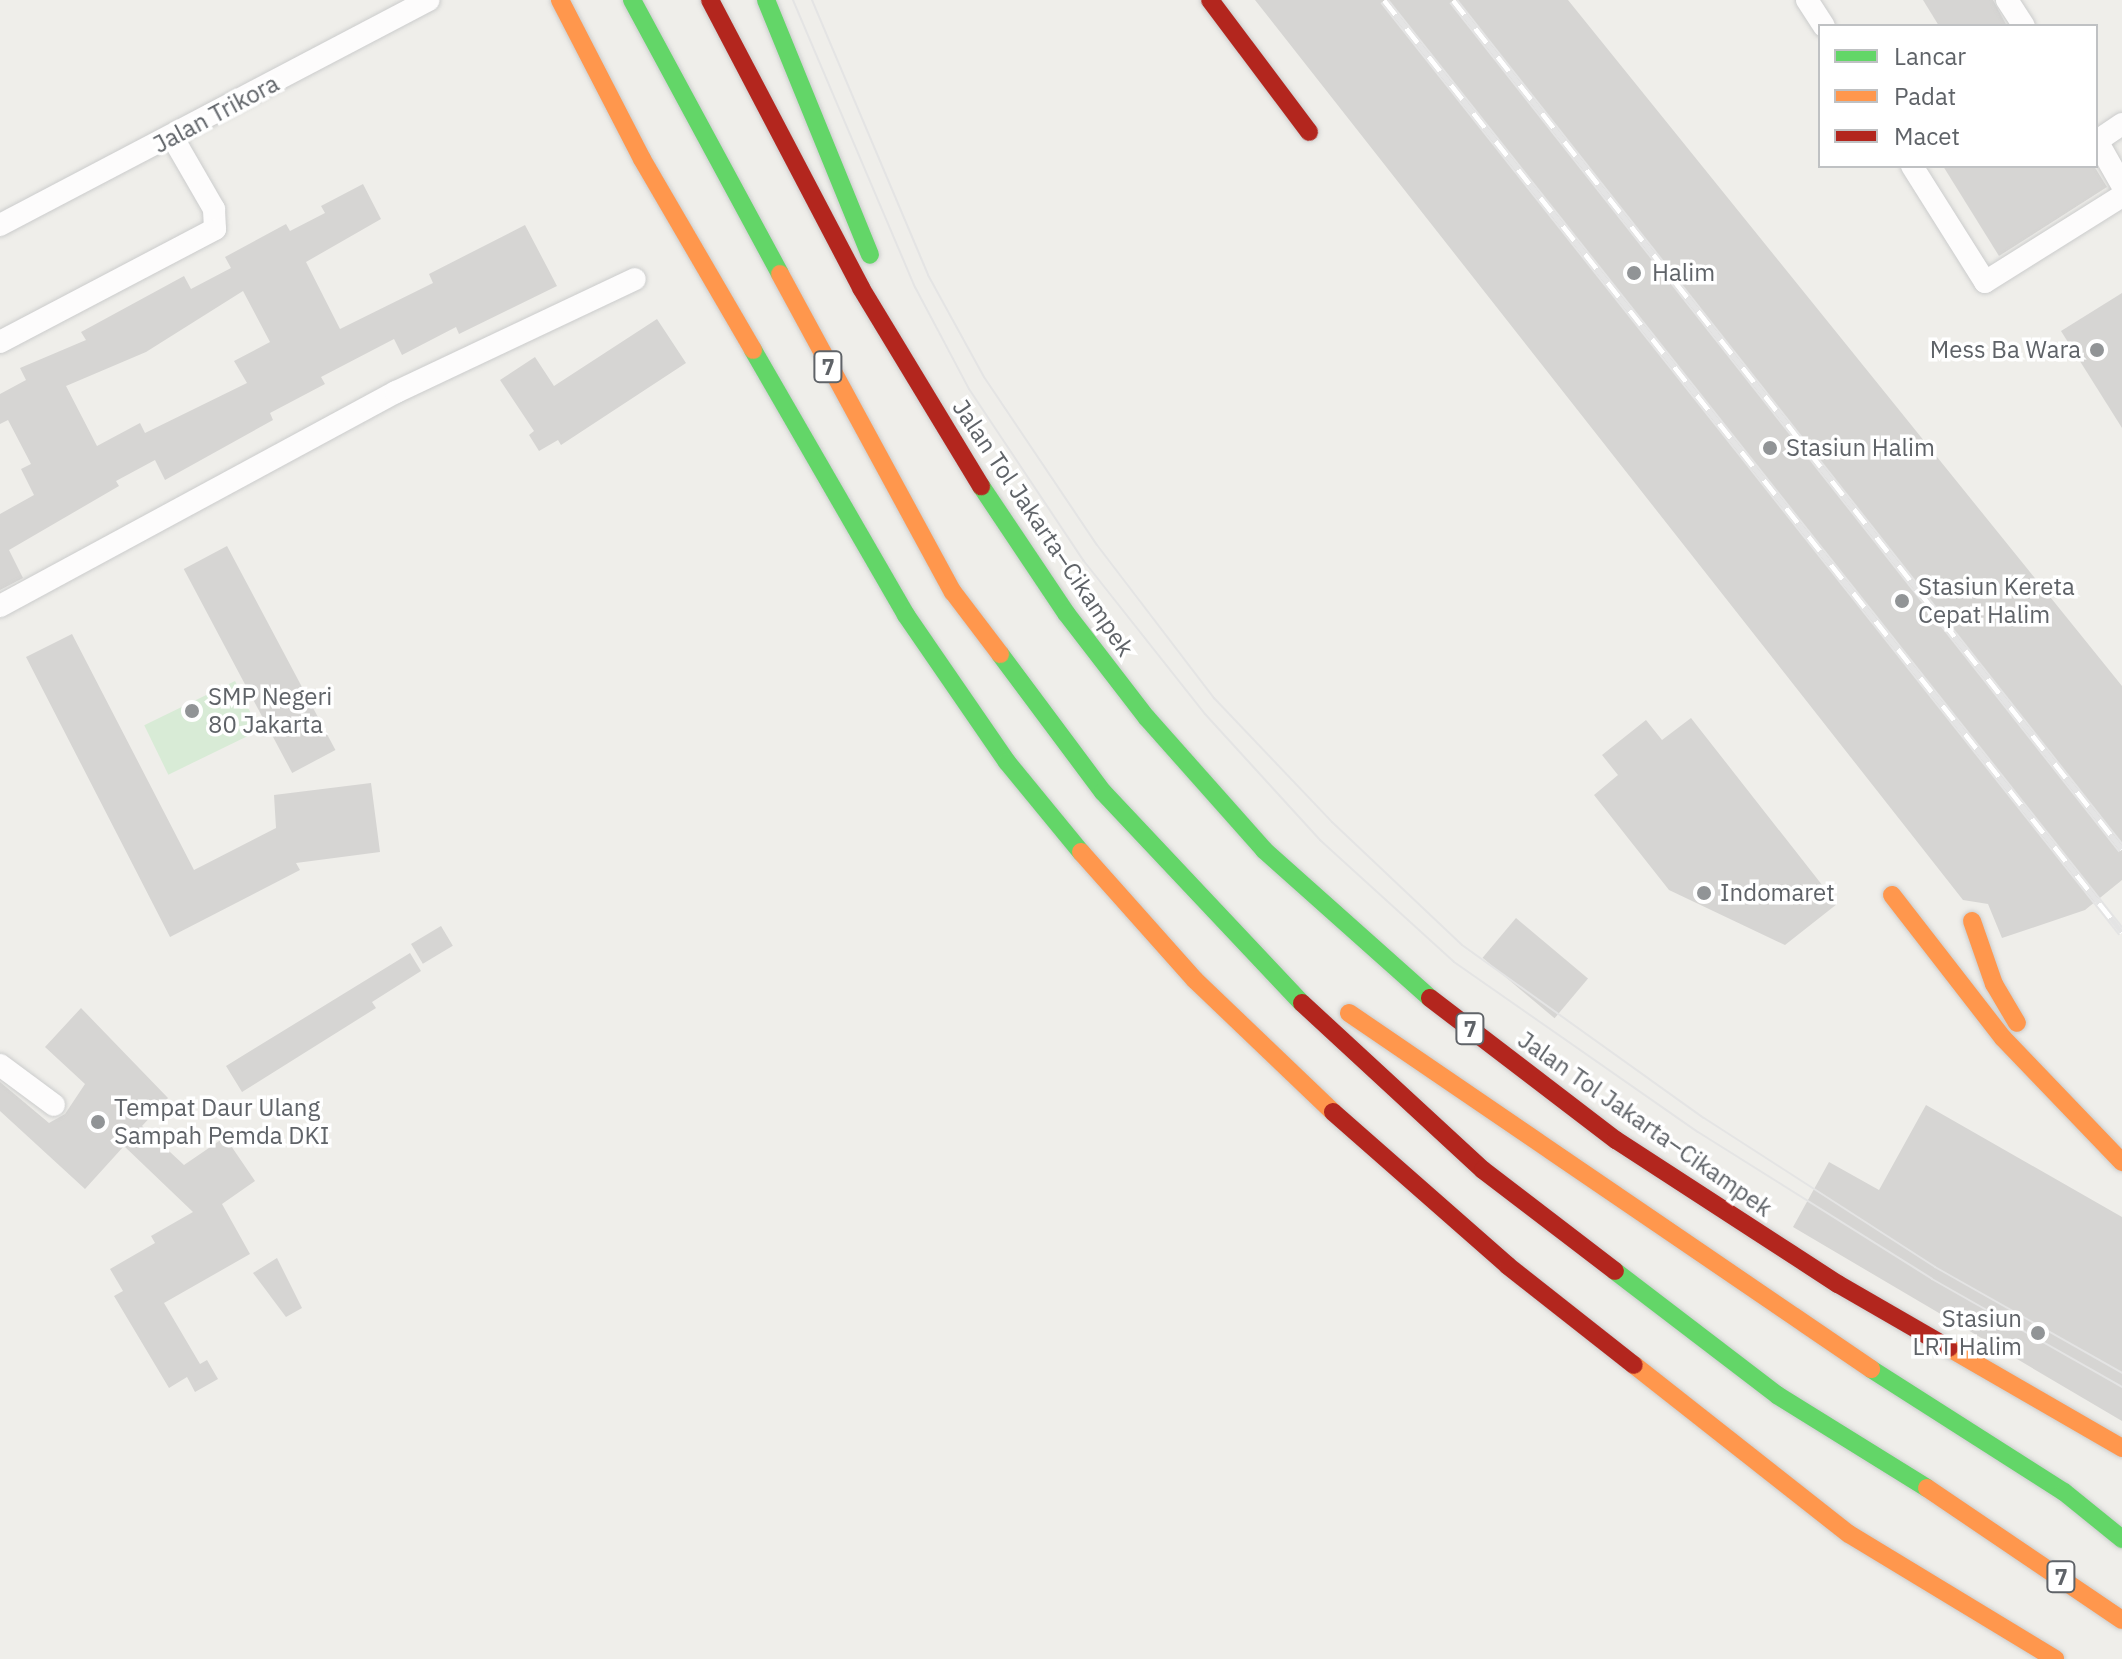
<!DOCTYPE html>
<meta charset="utf-8">
<style>
body{margin:0}
#map{position:relative;width:2122px;height:1659px;overflow:hidden;background:#efeeea;font-family:"IBM Plex Sans",sans-serif}
div>[style]{position:absolute}
.green>*{inset:0;background:#d8ebd6;transform-origin:0 0}
.building>*{inset:0;background:#d6d5d3;transform-origin:0 0}
.roads{filter:drop-shadow(0 0 2px #cbcccc) drop-shadow(0 0 2px #cbcccc)}
.street>*{height:22px;margin:-11px;padding:0 11px;transform-origin:11px;border-radius:11px;background:#fdfcfc}
.fast>*{height:18px;margin:-9px;padding:0 9px;transform-origin:9px;border-radius:9px;background:#63d668}
.slow>*{height:18px;margin:-9px;padding:0 9px;transform-origin:9px;border-radius:9px;background:#ff974d}
.jam>*{height:18px;margin:-9px;padding:0 9px;transform-origin:9px;border-radius:9px;background:#b3261e}
.tram>*{height:2px;margin:-1px;padding:0 1px;transform-origin:1px;border-radius:1px;background:#e4e4e4}
.rail>*{height:9px;margin-top:-4.5px;transform-origin:0;background:repeating-linear-gradient(90deg,#fff 0 18px,#e4e4e4 0 36px);box-sizing:border-box;border-block:2px solid #e4e4e4}
.dots>*{width:22px;height:22px;translate:-50% -50%;box-sizing:border-box;border:4px solid #fff;border-radius:50%}
span{translate:-50% -50%;white-space:nowrap;text-align:center;line-height:1.15;-webkit-text-stroke:7px #fff;paint-order:stroke}
.shield-label span{padding:2px 6px;background:#fff;border:2px solid;border-radius:6px;-webkit-text-stroke-width:0}
.shield-label{font-size:22px;color:#5f6368;font-weight:700}
.street-label{font-size:24px;color:#5f6368}
.poi-label{font-size:24px;color:#5f6368}
.left{translate:0 -50%;text-align:left}
.right{translate:-100% -50%;text-align:right}
.legend{position:absolute;left:1818px;top:24px;width:280px;height:144px;box-sizing:border-box;background:#fff;border:2px solid #bfc1c3;margin:0;padding:10px 14px;list-style:none;font-size:24px;color:#5f6368}
.legend li{display:flex;align-items:center;gap:16px;height:40px}
.legend b{width:40px;border:2px solid #bfc1c3}
</style>
<div id="map">
<div class="green">
<i style="left:235px;top:681px;width:55px;height:101px;rotate:64deg"></i>
</div>
<div class="building">
<i style="clip-path:polygon(1255px 0,1568px 0,2122px 686px,2122px 880px,2085px 910px,2002px 938px,1988px 904px,1963px 900px)"></i>
<i style="clip-path:polygon(1923px 0,1993px 0,2007px 26px,1939px 26px)"></i>
<i style="clip-path:polygon(1943px 166px,2094px 166px,2107px 187px,1999px 256px)"></i>
<i style="clip-path:polygon(evenodd,363px 184px,381px 219px,306px 262px,340px 329px,433px 283px,429px 274px,525px 225px,557px 286px,459px 334px,456px 327px,402px 355px,394px 339px,321px 377px,325px 384px,270px 413px,273px 420px,165px 480px,155px 460px,116px 481px,119px 486px,9px 550px,23px 578px,0 590px,0 514px,34px 495px,21px 469px,31px 464px,8px 420px,0 424px,0 394px,26px 380px,20px 368px,86px 340px,81px 332px,184px 276px,191px 289px,231px 268px,225px 257px,286px 224px,290px 231px,325px 213px,321px 206px,363px 184px,243px 291px,270px 342px,234px 361px,247px 383px,145px 433px,140px 423px,97px 446px,66px 386px,146px 352px,243px 291px)"></i>
<i style="clip-path:polygon(2122px 293px,2122px 428px,2061px 331px)"></i>
<i style="clip-path:polygon(657px 319px,686px 363px,561px 445px,558px 440px,539px 451px,529px 435px,534px 431px,500px 380px,535px 357px,554px 386px)"></i>
<i style="left:227px;top:546px;width:231px;height:49px;rotate:62deg"></i>
<i style="clip-path:polygon(72px 634px,194px 870px,276px 828px,274px 795px,371px 783px,380px 852px,296px 863px,300px 870px,170px 937px,26px 657px)"></i>
<i style="clip-path:polygon(1691px 718px,1837px 904px,1785px 945px,1669px 890px,1594px 795px,1618px 775px,1602px 755px,1646px 720px,1662px 740px)"></i>
<i style="left:1516px;top:918px;width:94px;height:52px;rotate:40deg"></i>
<i style="left:441px;top:926px;width:23px;height:35px;rotate:59deg"></i>
<i style="clip-path:polygon(410px 953px,421px 971px,372px 1002px,376px 1008px,242px 1092px,226px 1066px)"></i>
<i style="clip-path:polygon(81px 1008px,168px 1098px,142px 1126px,184px 1165px,225px 1137px,255px 1181px,222px 1204px,250px 1254px,164px 1303px,200px 1364px,207px 1360px,218px 1379px,195px 1392px,187px 1377px,169px 1388px,114px 1296px,123px 1291px,110px 1269px,155px 1243px,151px 1236px,193px 1212px,124px 1146px,85px 1189px,0 1111px,0 1082px,49px 1123px,65px 1114px,85px 1084px,45px 1047px)"></i>
<i style="clip-path:polygon(1926px 1105px,2122px 1217px,2122px 1421px,1793px 1227px,1829px 1162px,1879px 1190px)"></i>
<i style="clip-path:polygon(277px 1258px,302px 1308px,286px 1317px,253px 1273px)"></i>
</div>
<div class="roads">
<div class="street">
<i style="left:1807px;top:0;width:31px;rotate:57deg"></i>
<i style="left:2007px;top:0;width:31px;rotate:57deg"></i>
<i style="left:2122px;top:124px;width:30px;rotate:146deg"></i>
<i style="left:2097px;top:141px;width:51px;rotate:60.4deg"></i>
<i style="left:1912px;top:166px;width:137px;rotate:57.8deg"></i>
<i style="left:1985px;top:282px;width:162px;rotate:-32.1deg"></i>
<i style="left:0;top:225px;width:484px;rotate:-27.7deg"></i>
<i style="left:0;top:342px;width:243px;rotate:-27.7deg"></i>
<i style="left:215px;top:229px;width:20px;rotate:-93deg"></i>
<i style="left:214px;top:209px;width:82px;rotate:-120deg"></i>
<i style="left:0;top:606px;width:450px;rotate:-28.4deg"></i>
<i style="left:396px;top:392px;width:264px;rotate:-25.3deg"></i>
<i style="left:0;top:1065px;width:67px;rotate:36.5deg"></i>
</div>
<div class="fast">
<i style="left:632px;top:0;width:311px;rotate:61.6deg"></i>
<i style="left:766px;top:0;width:275px;rotate:67.8deg"></i>
<i style="left:753px;top:350px;width:306px;rotate:60deg"></i>
<i style="left:906px;top:615px;width:178px;rotate:55.5deg"></i>
<i style="left:1007px;top:762px;width:117px;rotate:50.6deg"></i>
<i style="left:981px;top:486px;width:153px;rotate:56.2deg"></i>
<i style="left:1066px;top:613px;width:133px;rotate:52.4deg"></i>
<i style="left:1147px;top:718px;width:176px;rotate:48.4deg"></i>
<i style="left:1264px;top:850px;width:222px;rotate:41.7deg"></i>
<i style="left:1000px;top:654px;width:172px;rotate:53.3deg"></i>
<i style="left:1103px;top:792px;width:290px;rotate:46.7deg"></i>
<i style="left:1615px;top:1271px;width:204px;rotate:37.4deg"></i>
<i style="left:1777px;top:1395px;width:176px;rotate:31.8deg"></i>
<i style="left:1871px;top:1369px;width:229px;rotate:32.5deg"></i>
<i style="left:2064px;top:1492px;width:75px;rotate:39deg"></i>
</div>
<div class="slow">
<i style="left:560px;top:0;width:179px;rotate:62.7deg"></i>
<i style="left:642px;top:159px;width:221px;rotate:59.8deg"></i>
<i style="left:780px;top:274px;width:362px;rotate:61.5deg"></i>
<i style="left:953px;top:592px;width:78px;rotate:52.8deg"></i>
<i style="left:1081px;top:852px;width:171px;rotate:48.3deg"></i>
<i style="left:1195px;top:980px;width:191px;rotate:43.7deg"></i>
<i style="left:1892px;top:895px;width:181px;rotate:52.2deg"></i>
<i style="left:2003px;top:1038px;width:172px;rotate:46.2deg"></i>
<i style="left:1972px;top:921px;width:67px;rotate:70.8deg"></i>
<i style="left:1994px;top:984px;width:45px;rotate:59.5deg"></i>
<i style="left:1349px;top:1013px;width:632px;rotate:34.29deg"></i>
<i style="left:1949px;top:1348px;width:200px;rotate:30deg"></i>
<i style="left:1634px;top:1365px;width:273px;rotate:38.2deg"></i>
<i style="left:1849px;top:1534px;width:241px;rotate:31.2deg"></i>
<i style="left:1927px;top:1488px;width:235px;rotate:34.1deg"></i>
</div>
<div class="jam">
<i style="left:710px;top:0;width:325px;rotate:62.3deg"></i>
<i style="left:861px;top:288px;width:232px;rotate:58.8deg"></i>
<i style="left:1210px;top:0;width:165px;rotate:53.1deg"></i>
<i style="left:1430px;top:998px;width:234px;rotate:37.4deg"></i>
<i style="left:1616px;top:1140px;width:265px;rotate:33deg"></i>
<i style="left:1838px;top:1284px;width:128px;rotate:30deg"></i>
<i style="left:1302px;top:1003px;width:246px;rotate:42.7deg"></i>
<i style="left:1483px;top:1170px;width:166px;rotate:37.4deg"></i>
<i style="left:1333px;top:1112px;width:233px;rotate:41.3deg"></i>
<i style="left:1508px;top:1266px;width:160px;rotate:38.2deg"></i>
</div>
</div>
<div class="tram">
<i style="left:793px;top:0;width:312px;rotate:67deg"></i>
<i style="left:915px;top:287px;width:115px;rotate:62.1deg"></i>
<i style="left:969px;top:389px;width:206px;rotate:56.3deg"></i>
<i style="left:1083px;top:560px;width:196px;rotate:51.6deg"></i>
<i style="left:1205px;top:714px;width:171px;rotate:47.6deg"></i>
<i style="left:1320px;top:840px;width:181px;rotate:42.3deg"></i>
<i style="left:1454px;top:962px;width:297px;rotate:34.9deg"></i>
<i style="left:1698px;top:1132px;width:276px;rotate:32.1deg"></i>
<i style="left:1932px;top:1279px;width:219px;rotate:29.6deg"></i>
<i style="left:812px;top:0;width:298px;rotate:67.1deg"></i>
<i style="left:928px;top:275px;width:116px;rotate:61.2deg"></i>
<i style="left:984px;top:377px;width:202px;rotate:56.1deg"></i>
<i style="left:1097px;top:545px;width:193px;rotate:52.6deg"></i>
<i style="left:1214px;top:698px;width:171px;rotate:46.4deg"></i>
<i style="left:1332px;top:822px;width:179px;rotate:43.4deg"></i>
<i style="left:1462px;top:945px;width:297px;rotate:35.6deg"></i>
<i style="left:1704px;top:1118px;width:275px;rotate:32.8deg"></i>
<i style="left:1935px;top:1267px;width:215px;rotate:29.5deg"></i>
</div>
<div class="rail">
<i style="left:1384px;top:0;width:1189px;rotate:51.63deg"></i>
<i style="left:1453px;top:0;width:1081px;rotate:51.76deg"></i>
</div>
<div class="dots">
<i style="left:1634px;top:273px;background:#919496"></i>
<i style="left:2097px;top:350px;background:#919496"></i>
<i style="left:1770px;top:448px;background:#919496"></i>
<i style="left:1902px;top:601px;background:#919496"></i>
<i style="left:192px;top:711px;background:#919496"></i>
<i style="left:1704px;top:893px;background:#919496"></i>
<i style="left:98px;top:1122px;background:#919496"></i>
<i style="left:2038px;top:1333px;background:#919496"></i>
</div>
<div class="shield-label">
<span style="left:828px;top:367px">7</span>
<span style="left:1470px;top:1029px">7</span>
<span style="left:2061px;top:1577px">7</span>
</div>
<div class="street-label">
<span style="left:216px;top:114px;rotate:-28deg">Jalan Trikora</span>
<span style="left:1043px;top:528px;rotate:56deg">Jalan Tol Jakarta–Cikampek</span>
<span style="left:1645px;top:1124px;rotate:35deg">Jalan Tol Jakarta–Cikampek</span>
</div>
<div class="poi-label">
<span class="left" style="left:1652px;top:273px">Halim</span>
<span class="right" style="left:2081px;top:350px">Mess Ba Wara</span>
<span class="left" style="left:1786px;top:448px">Stasiun Halim</span>
<span class="left" style="left:1918px;top:601px">Stasiun Kereta<br>Cepat Halim</span>
<span class="left" style="left:208px;top:711px">SMP Negeri<br>80 Jakarta</span>
<span class="left" style="left:1720px;top:893px">Indomaret</span>
<span class="left" style="left:114px;top:1122px">Tempat Daur Ulang<br>Sampah Pemda DKI</span>
<span class="right" style="left:2022px;top:1333px">Stasiun<br>LRT Halim</span>
</div>
<ul class="legend">
<li><b style="height:10px;background:#63d668"></b>Lancar</li>
<li><b style="height:10px;background:#ff974d"></b>Padat</li>
<li><b style="height:10px;background:#b3261e"></b>Macet</li>
</ul>
</div>
